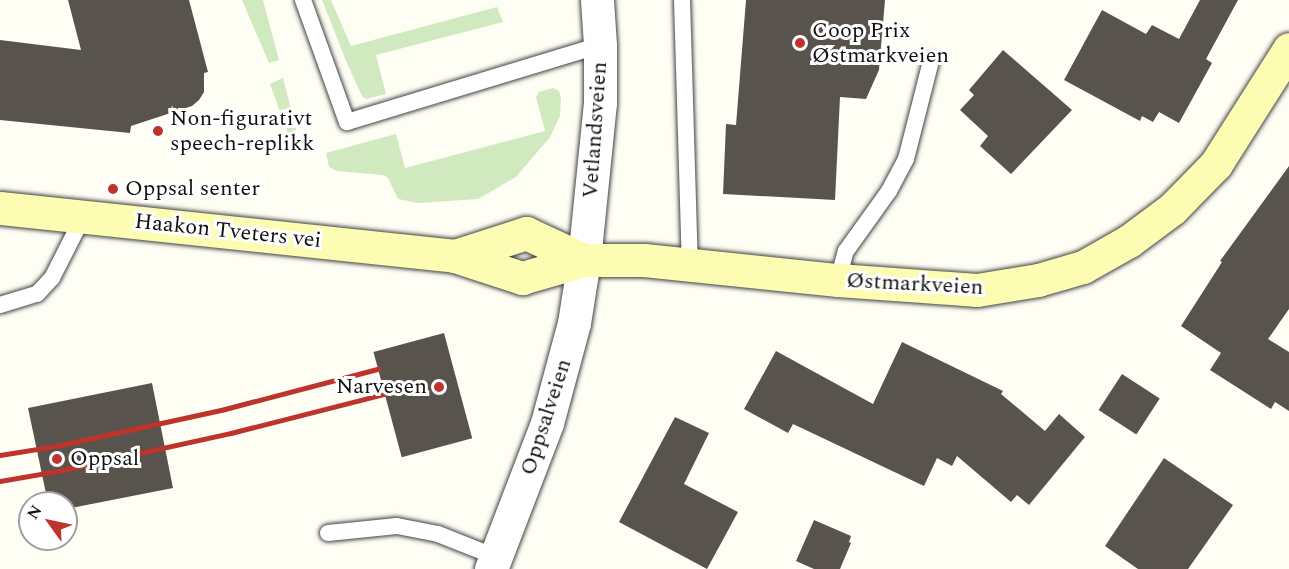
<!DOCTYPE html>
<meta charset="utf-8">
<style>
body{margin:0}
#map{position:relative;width:1289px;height:569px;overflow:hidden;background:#fffef5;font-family:Spectral,serif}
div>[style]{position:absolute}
.green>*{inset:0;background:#d0e9bf}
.building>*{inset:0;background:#59534d;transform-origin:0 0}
.roads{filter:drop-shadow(0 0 2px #444) drop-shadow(0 0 2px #444)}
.lane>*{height:16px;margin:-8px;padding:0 8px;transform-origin:8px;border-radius:8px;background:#fff}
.street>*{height:33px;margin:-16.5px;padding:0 16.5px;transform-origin:16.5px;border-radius:16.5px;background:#fff}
.secondary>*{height:33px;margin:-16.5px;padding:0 16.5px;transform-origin:16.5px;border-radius:16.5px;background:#fcfcb3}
.rail>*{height:4.5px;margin:-2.25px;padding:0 2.25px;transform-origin:2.25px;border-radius:2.25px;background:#be342c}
.dots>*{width:16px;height:16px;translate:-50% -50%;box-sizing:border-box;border:3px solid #fff;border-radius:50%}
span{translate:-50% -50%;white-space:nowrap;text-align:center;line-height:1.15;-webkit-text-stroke:6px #fff;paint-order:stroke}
.poi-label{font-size:22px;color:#111}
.left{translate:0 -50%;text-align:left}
.right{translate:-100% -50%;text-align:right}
.street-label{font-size:22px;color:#111}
.north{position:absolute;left:18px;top:491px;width:60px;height:60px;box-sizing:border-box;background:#fff;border:2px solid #a0a0a0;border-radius:50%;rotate:303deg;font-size:16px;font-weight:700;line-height:24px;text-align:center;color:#111}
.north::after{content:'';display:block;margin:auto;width:21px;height:27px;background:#be342c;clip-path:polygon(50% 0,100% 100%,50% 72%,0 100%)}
</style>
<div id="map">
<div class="green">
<i style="clip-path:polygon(242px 0,263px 0,279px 60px,269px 63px)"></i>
<i style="clip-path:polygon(322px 0,331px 0,351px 46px,497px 7px,503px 22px,376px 55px,386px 94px,366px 99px,362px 96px,346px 61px)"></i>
<i style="clip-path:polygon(283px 78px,297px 133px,289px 136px,270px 84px)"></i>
<i style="clip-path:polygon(553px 88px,559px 91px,561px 99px,560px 116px,550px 137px,516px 177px,478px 199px,418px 203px,398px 199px,388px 178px,383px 175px,337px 171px,329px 167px,326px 153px,396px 134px,405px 168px,545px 131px,536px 97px,539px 92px)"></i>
</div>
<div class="building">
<i style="clip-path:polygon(68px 0,189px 0,208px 72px,204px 73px,204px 92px,199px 100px,192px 106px,131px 126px,130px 133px,0 120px,0 40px,81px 50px)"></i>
<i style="clip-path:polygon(746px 0,885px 0,879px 70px,866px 99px,840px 97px,835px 200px,723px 194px,726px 124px,736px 125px)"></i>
<i style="clip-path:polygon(1200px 0,1238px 0,1206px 59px,1212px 63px,1179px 123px,1159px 112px,1153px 122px,1142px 116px,1140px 121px,1064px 80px,1102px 10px,1146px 34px,1152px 25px,1179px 39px)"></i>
<i style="clip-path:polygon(1003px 50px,1072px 110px,1011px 174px,980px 146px,988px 136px,960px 110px,974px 95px,969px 90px)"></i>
<i style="clip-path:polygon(1289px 166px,1289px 309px,1268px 339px,1289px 352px,1289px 411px,1275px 402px,1271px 409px,1210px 370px,1221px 353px,1181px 326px,1222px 262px,1220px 261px)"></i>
<i style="left:444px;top:333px;width:109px;height:73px;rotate:75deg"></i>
<i style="clip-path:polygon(902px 342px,1003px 391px,1001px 394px,1045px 431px,1059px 414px,1085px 437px,1029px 505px,1017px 495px,1011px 502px,957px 456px,952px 466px,937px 458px,924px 486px,793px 424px,788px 433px,744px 409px,776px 351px,873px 404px)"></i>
<i style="left:1122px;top:374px;width:45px;height:43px;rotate:33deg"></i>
<i style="clip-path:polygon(152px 383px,173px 488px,66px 509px,66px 503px,48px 503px,28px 408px)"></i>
<i style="clip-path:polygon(675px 417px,709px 433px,684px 484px,738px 512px,707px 569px,619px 522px)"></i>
<i style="clip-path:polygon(1164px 458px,1233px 505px,1188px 569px,1138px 569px,1105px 546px)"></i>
<i style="clip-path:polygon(814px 520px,851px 536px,849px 542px,851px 543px,840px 569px,814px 569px,796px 561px)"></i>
</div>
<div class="roads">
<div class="lane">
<i style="left:303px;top:0;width:130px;rotate:70.2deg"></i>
<i style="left:347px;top:122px;width:264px;rotate:-16.9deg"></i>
<i style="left:682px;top:0;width:265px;rotate:88.3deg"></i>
<i style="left:838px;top:280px;width:30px;rotate:-75deg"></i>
<i style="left:846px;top:251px;width:74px;rotate:-54.4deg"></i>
<i style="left:889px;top:191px;width:36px;rotate:-62deg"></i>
<i style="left:906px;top:159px;width:101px;rotate:-75.7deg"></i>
<i style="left:0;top:305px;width:39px;rotate:-17deg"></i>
<i style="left:37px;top:294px;width:22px;rotate:-47deg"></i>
<i style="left:52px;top:278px;width:68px;rotate:-63.1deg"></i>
<i style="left:328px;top:533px;width:69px;rotate:-5.8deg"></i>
<i style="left:397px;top:526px;width:42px;rotate:11deg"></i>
<i style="left:438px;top:534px;width:62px;rotate:21.6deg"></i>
</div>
<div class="street">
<i style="left:491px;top:569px;width:156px;rotate:-69deg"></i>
<i style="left:547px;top:423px;width:104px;rotate:-74.9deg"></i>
<i style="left:574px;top:323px;width:64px;rotate:-81deg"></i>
<i style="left:584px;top:260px;width:158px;rotate:-84.2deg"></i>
<i style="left:600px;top:103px;width:58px;rotate:-90deg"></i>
<i style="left:600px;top:45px;width:45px;rotate:-93.8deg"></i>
</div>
<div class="secondary">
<i style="left:0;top:208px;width:458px;rotate:6deg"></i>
<i style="left:455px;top:256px;width:71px;rotate:18.2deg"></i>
<i style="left:522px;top:278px;width:65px;rotate:-16.2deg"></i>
<i style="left:584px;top:260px;width:60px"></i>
<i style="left:644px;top:260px;width:195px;rotate:5.9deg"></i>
<i style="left:838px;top:280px;width:139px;rotate:4.1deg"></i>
<i style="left:977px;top:290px;width:62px;rotate:-9.3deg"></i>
<i style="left:1038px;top:280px;width:47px;rotate:-16.1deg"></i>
<i style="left:1083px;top:267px;width:53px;rotate:-29.5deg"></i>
<i style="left:1129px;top:241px;width:54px;rotate:-36.7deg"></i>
<i style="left:1172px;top:209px;width:63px;rotate:-45.6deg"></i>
<i style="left:1216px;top:164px;width:136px;rotate:-57.6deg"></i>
<i style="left:455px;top:256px;width:75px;rotate:-17.9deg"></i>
<i style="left:526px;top:233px;width:64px;rotate:25deg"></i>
</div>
</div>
<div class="rail">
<i style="left:0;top:455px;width:57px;rotate:-9.1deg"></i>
<i style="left:56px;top:446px;width:173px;rotate:-12.3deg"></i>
<i style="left:225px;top:409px;width:158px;rotate:-14.7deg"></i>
<i style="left:0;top:481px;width:59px;rotate:-9.8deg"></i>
<i style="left:58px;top:471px;width:177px;rotate:-12.4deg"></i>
<i style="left:231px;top:433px;width:158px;rotate:-14.3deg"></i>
</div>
<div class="dots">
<i style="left:800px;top:43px;background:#be342c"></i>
<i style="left:158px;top:131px;background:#be342c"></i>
<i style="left:113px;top:189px;background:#be342c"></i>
<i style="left:439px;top:387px;background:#be342c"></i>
<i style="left:57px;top:459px;background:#be342c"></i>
</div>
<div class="poi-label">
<span class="left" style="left:812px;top:43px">Coop Prix<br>Østmarkveien</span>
<span class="left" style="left:170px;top:131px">Non-figurativt<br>speech-replikk</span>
<span class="left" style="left:125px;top:189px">Oppsal senter</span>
<span class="right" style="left:427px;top:387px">Narvesen</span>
<span class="left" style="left:70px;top:459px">Oppsal</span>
</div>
<div class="street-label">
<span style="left:595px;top:130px;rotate:-86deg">Vetlandsveien</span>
<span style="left:228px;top:231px;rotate:6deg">Haakon Tveters vei</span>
<span style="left:915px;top:284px;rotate:3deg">Østmarkveien</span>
<span style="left:546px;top:417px;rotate:-72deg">Oppsalveien</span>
</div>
<div class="north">N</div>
</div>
